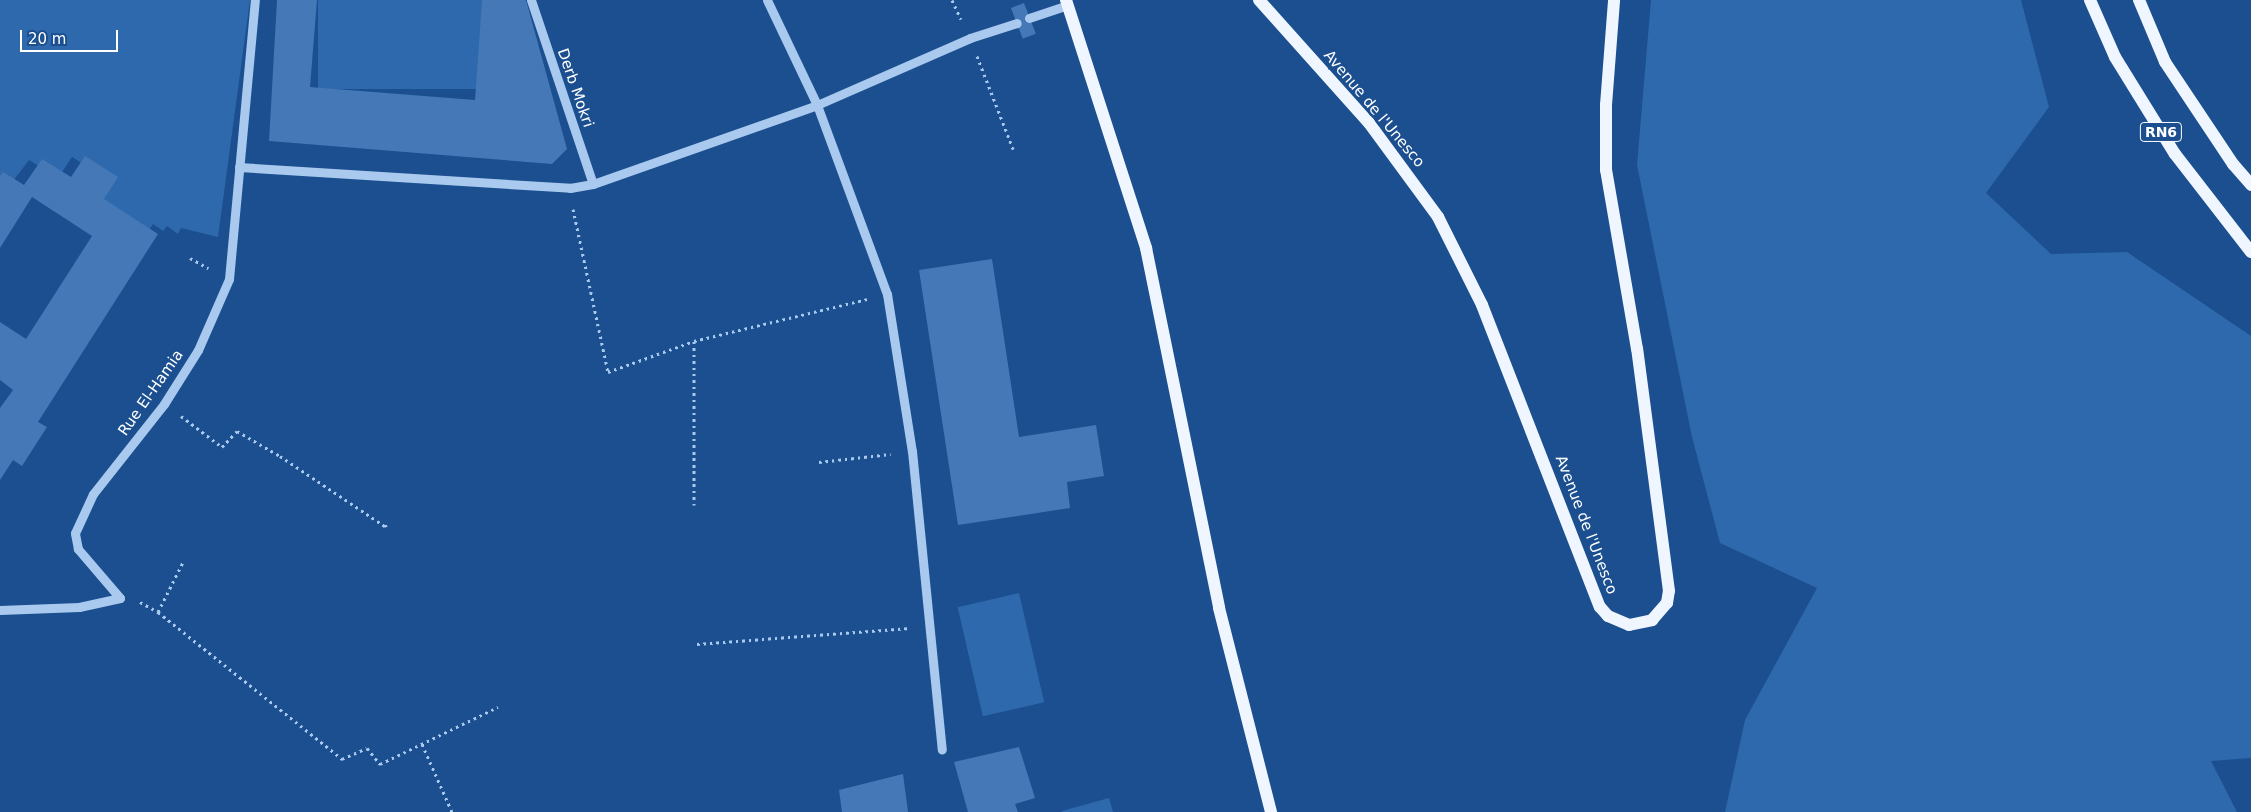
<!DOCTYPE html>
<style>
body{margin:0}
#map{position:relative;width:2251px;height:812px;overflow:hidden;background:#1b4f8f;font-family:"DejaVu Sans",sans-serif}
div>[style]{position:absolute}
.green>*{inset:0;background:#2e69ad;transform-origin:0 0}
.building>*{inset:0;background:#4478b7;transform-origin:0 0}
.path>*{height:3px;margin-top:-1.5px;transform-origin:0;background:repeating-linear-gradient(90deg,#a9c9ee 0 2.5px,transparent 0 6.5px)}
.minor>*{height:9px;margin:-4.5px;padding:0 4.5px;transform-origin:4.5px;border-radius:4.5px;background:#a9c9ee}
.major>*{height:12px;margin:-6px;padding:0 6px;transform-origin:6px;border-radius:6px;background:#f0f6ff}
span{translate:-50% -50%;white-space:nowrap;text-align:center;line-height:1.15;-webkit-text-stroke:5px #1b4f8f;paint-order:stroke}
.shield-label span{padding:1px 4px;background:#1b4f8f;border:1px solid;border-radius:4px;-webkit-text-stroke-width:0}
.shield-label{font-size:14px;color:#fff;font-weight:700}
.street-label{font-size:15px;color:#fff}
.scale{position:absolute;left:20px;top:30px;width:98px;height:22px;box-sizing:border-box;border:2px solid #fff;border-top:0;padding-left:6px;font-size:15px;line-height:18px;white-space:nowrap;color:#fff;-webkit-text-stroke:4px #1b4f8f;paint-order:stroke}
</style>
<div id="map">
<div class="green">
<i style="clip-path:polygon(0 0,250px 0,218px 237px,181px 228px,178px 234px,167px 226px,163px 231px,153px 224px,146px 235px,91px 201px,106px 178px,72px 157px,58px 178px,29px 160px,10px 185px,0 178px)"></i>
<i style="left:318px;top:0;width:164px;height:89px"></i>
<i style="clip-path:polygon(1651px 0,2021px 0,2049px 107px,1986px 193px,2051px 254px,2127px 252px,2251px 336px,2251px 758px,2211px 761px,2237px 812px,1725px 812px,1745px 720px,1817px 588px,1720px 543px,1692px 437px,1637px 165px)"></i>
<i style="left:1019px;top:593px;width:112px;height:63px;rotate:77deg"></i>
<i style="clip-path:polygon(1109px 798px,1113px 812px,1062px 812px,1062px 811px)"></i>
</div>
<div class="building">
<i style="clip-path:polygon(277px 0,317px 0,310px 87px,475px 100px,482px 0,526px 0,567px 149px,552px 164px,269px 141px)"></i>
<i style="left:1024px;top:3px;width:33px;height:14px;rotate:69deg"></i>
<i style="clip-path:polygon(85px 156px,118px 177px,104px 199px,158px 234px,38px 422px,47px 427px,22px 466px,13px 460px,0 480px,0 408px,13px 390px,0 380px,0 322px,26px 339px,92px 236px,32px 197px,0 248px,0 176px,3px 172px,24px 185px,42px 159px,71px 177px)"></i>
<i style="clip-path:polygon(992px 259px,1019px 437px,1096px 425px,1104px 476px,1067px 482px,1070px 508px,958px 525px,919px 270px)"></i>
<i style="clip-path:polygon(1019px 747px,1035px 798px,1015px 804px,1018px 812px,968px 812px,954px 762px)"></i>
<i style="clip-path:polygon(903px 774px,908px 812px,842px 812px,839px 790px)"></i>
</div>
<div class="path">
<i style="left:952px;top:0;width:21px;rotate:65deg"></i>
<i style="left:977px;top:56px;width:100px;rotate:68.8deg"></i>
<i style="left:573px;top:209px;width:167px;rotate:77.9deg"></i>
<i style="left:608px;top:372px;width:91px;rotate:-19.8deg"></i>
<i style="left:694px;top:341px;width:178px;rotate:-13.6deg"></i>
<i style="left:190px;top:258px;width:21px;rotate:29deg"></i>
<i style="left:694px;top:341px;width:164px;rotate:90deg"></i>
<i style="left:181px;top:416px;width:51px;rotate:37.1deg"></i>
<i style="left:222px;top:447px;width:22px;rotate:-47deg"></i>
<i style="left:237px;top:431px;width:50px;rotate:30.2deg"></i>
<i style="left:280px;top:456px;width:128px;rotate:33.8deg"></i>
<i style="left:386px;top:527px;width:5px;rotate:-101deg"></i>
<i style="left:819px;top:462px;width:72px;rotate:-6.3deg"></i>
<i style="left:140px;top:602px;width:21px;rotate:29deg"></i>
<i style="left:158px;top:612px;width:236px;rotate:38.6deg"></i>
<i style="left:342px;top:759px;width:27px;rotate:-24deg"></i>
<i style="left:367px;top:748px;width:21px;rotate:51deg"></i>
<i style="left:380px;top:764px;width:131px;rotate:-25.8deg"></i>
<i style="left:158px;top:612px;width:56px;rotate:-63.4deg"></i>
<i style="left:697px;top:644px;width:214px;rotate:-4.3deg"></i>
<i style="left:422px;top:744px;width:74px;rotate:66.2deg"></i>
</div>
<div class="minor">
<i style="left:531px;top:0;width:194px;rotate:71.4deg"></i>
<i style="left:767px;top:0;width:116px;rotate:64.5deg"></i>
<i style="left:817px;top:105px;width:202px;rotate:69.7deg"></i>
<i style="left:887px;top:294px;width:159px;rotate:81deg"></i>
<i style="left:912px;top:451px;width:300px;rotate:84.3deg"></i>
<i style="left:1029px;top:18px;width:41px;rotate:-18.4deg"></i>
<i style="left:239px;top:167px;width:332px;rotate:3.6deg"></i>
<i style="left:570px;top:188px;width:23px;rotate:-10deg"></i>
<i style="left:593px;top:184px;width:238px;rotate:-19.4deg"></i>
<i style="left:817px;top:105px;width:167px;rotate:-23.6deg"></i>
<i style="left:970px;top:38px;width:49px;rotate:-17.7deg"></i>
<i style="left:0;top:610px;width:79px;rotate:-2.2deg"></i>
<i style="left:79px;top:607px;width:42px;rotate:-12.4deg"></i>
<i style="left:120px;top:598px;width:65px;rotate:-130.6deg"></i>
<i style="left:78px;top:549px;width:16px;rotate:-101deg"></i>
<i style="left:75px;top:533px;width:43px;rotate:-65.2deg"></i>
<i style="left:93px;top:494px;width:115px;rotate:-51.7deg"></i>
<i style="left:164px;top:404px;width:64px;rotate:-57.8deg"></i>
<i style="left:198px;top:350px;width:77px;rotate:-66.4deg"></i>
<i style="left:229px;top:279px;width:280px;rotate:-84.7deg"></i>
</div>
<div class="major">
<i style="left:1066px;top:0;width:261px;rotate:72.1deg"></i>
<i style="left:1146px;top:248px;width:367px;rotate:78.5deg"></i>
<i style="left:1219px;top:608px;width:211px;rotate:75.7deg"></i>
<i style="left:1259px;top:0;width:165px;rotate:48.2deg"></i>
<i style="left:1369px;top:123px;width:117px;rotate:53.7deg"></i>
<i style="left:1438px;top:217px;width:98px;rotate:63.4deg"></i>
<i style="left:1482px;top:305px;width:324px;rotate:68.7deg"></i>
<i style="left:1600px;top:607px;width:12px;rotate:48deg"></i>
<i style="left:1608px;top:616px;width:23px;rotate:23deg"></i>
<i style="left:1629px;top:625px;width:24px;rotate:-12deg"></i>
<i style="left:1652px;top:620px;width:23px;rotate:-49deg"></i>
<i style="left:1667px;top:603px;width:12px;rotate:-81deg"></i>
<i style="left:1669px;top:591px;width:244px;rotate:-97.5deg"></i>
<i style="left:1637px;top:349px;width:182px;rotate:-99.8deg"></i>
<i style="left:1606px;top:170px;width:65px;rotate:-90deg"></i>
<i style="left:1606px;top:105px;width:105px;rotate:-85.6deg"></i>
<i style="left:2090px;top:0;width:62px;rotate:66.3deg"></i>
<i style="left:2115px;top:57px;width:114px;rotate:58.3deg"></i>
<i style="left:2175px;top:154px;width:124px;rotate:52.2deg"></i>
<i style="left:2139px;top:0;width:67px;rotate:67.2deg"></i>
<i style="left:2165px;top:62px;width:123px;rotate:56.3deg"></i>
<i style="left:2233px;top:164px;width:28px;rotate:49deg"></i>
</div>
<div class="shield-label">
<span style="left:2161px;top:132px">RN6</span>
</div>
<div class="street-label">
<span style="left:575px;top:88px;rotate:71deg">Derb Mokri</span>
<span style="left:1374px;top:109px;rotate:50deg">Avenue de l'Unesco</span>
<span style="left:151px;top:393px;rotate:-55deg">Rue El-Hamia</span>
<span style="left:1586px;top:525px;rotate:69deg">Avenue de l'Unesco</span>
</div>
<div class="scale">20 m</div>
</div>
